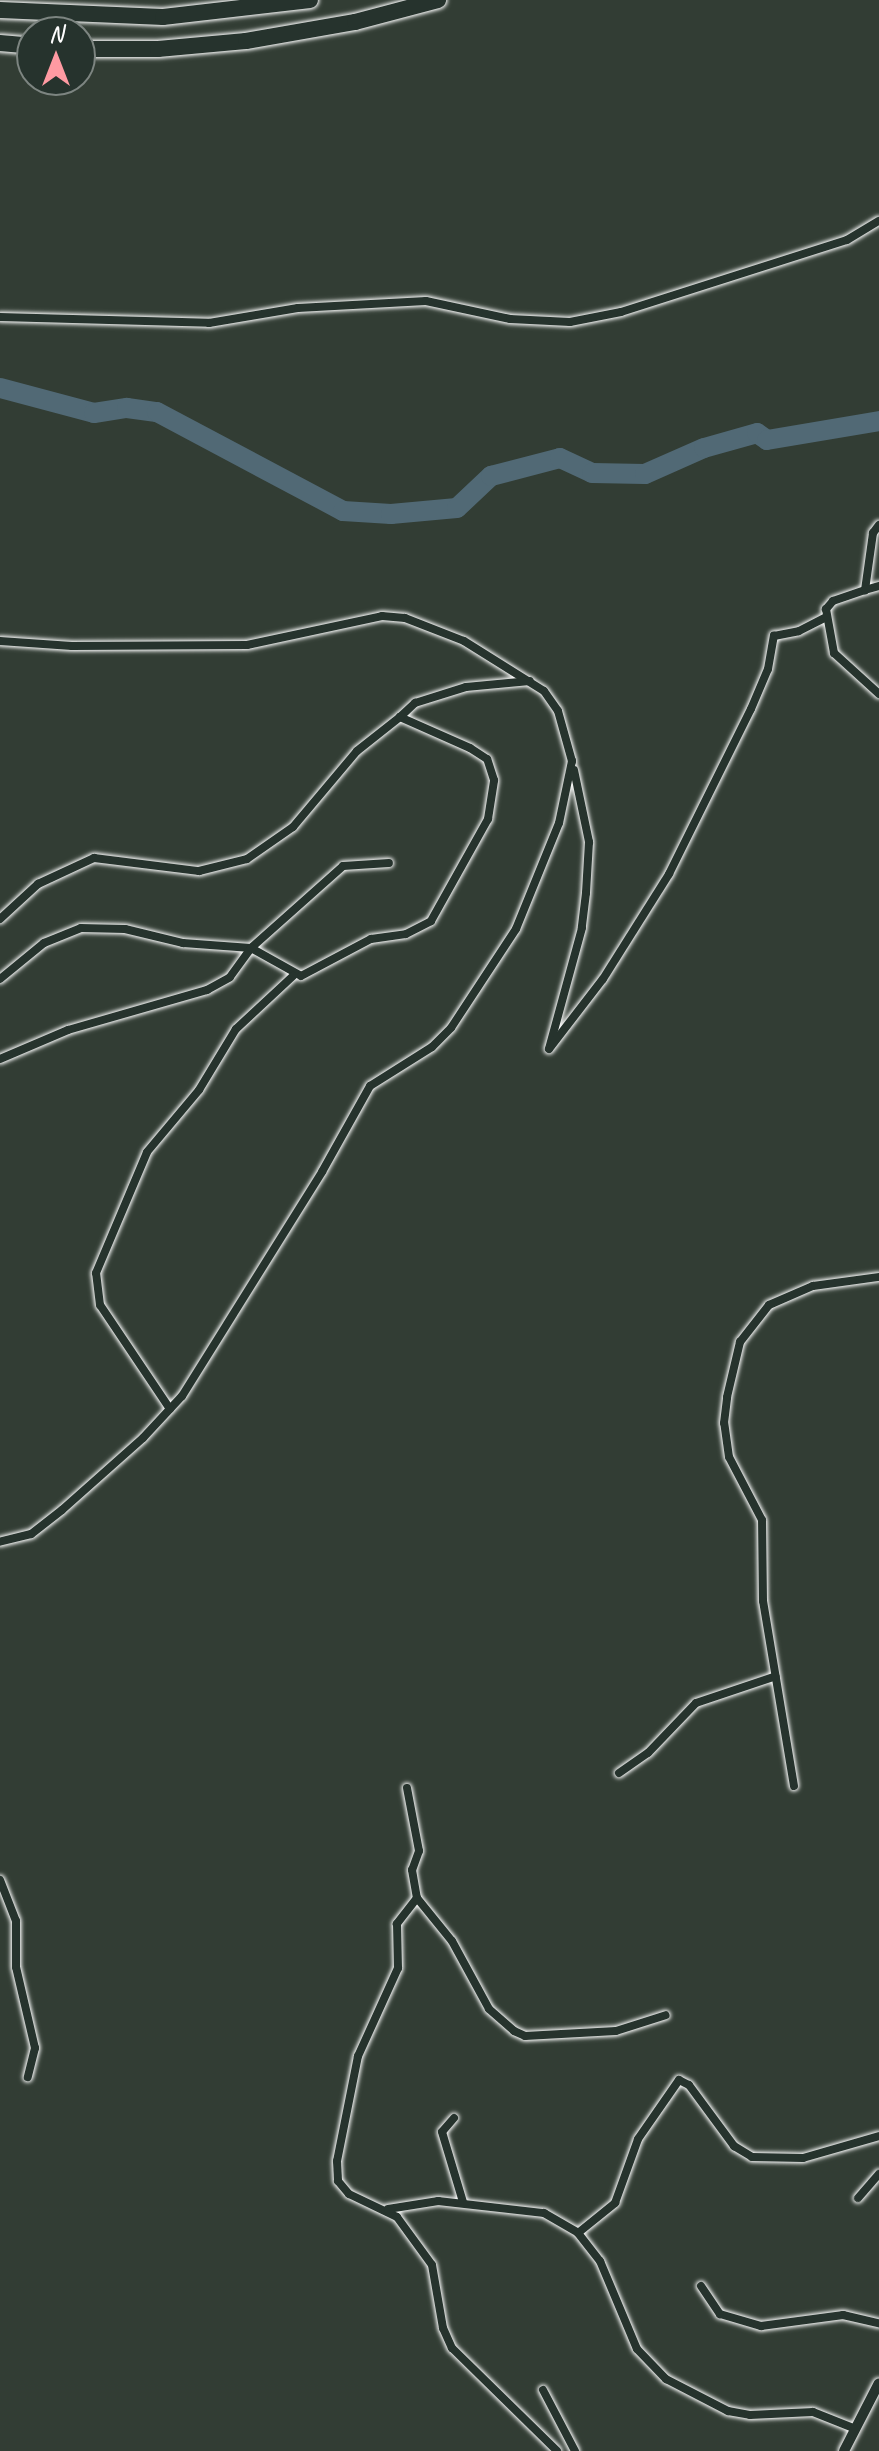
<!DOCTYPE html>
<style>
body{margin:0}
#map{position:relative;width:879px;height:2451px;overflow:hidden;background:#323d34;font-family:Caveat,sans-serif}
div>[style]{position:absolute}
.river>*{height:20px;margin:-10px;padding:0 10px;transform-origin:10px;border-radius:10px;background:#516975}
.roads{filter:drop-shadow(0 0 2px #fff) drop-shadow(0 0 2px #fff)}
.minor>*{height:8px;margin:-4px;padding:0 4px;transform-origin:4px;border-radius:4px;background:#26332d}
.tertiary>*{height:10px;margin:-5px;padding:0 5px;transform-origin:5px;border-radius:5px;background:#26332d}
.motorway>*{height:16px;margin:-8px;padding:0 8px;transform-origin:8px;border-radius:8px;background:#26332d}
span{translate:-50% -50%;white-space:nowrap;text-align:center;line-height:1.15;-webkit-text-stroke:6px #26332d;paint-order:stroke}
.north{position:absolute;left:16px;top:16px;width:80px;height:80px;box-sizing:border-box;background:#26332d;border:2px solid #7d8581;border-radius:50%;rotate:0deg;font-size:22px;font-weight:700;line-height:32px;text-align:center;color:#fff}
.north::after{content:'';display:block;margin:auto;width:28px;height:36px;background:#ff9aa2;clip-path:polygon(50% 0,100% 100%,50% 72%,0 100%)}
</style>
<div id="map">
<div class="river">
<i style="left:0;top:388px;width:97px;rotate:14.9deg"></i>
<i style="left:94px;top:413px;width:33px;rotate:-9deg"></i>
<i style="left:127px;top:408px;width:30px;rotate:8deg"></i>
<i style="left:157px;top:412px;width:211px;rotate:28deg"></i>
<i style="left:343px;top:511px;width:48px;rotate:3.6deg"></i>
<i style="left:391px;top:514px;width:66px;rotate:-5.2deg"></i>
<i style="left:457px;top:508px;width:47px;rotate:-43.3deg"></i>
<i style="left:491px;top:476px;width:71px;rotate:-14.6deg"></i>
<i style="left:560px;top:458px;width:35px;rotate:25deg"></i>
<i style="left:592px;top:473px;width:53px;rotate:1.1deg"></i>
<i style="left:645px;top:474px;width:64px;rotate:-23.8deg"></i>
<i style="left:704px;top:448px;width:55px;rotate:-15.8deg"></i>
<i style="left:757px;top:433px;width:12px;rotate:35deg"></i>
<i style="left:767px;top:440px;width:114px;rotate:-9.6deg"></i>
</div>
<div class="roads">
<div class="minor">
<i style="left:0;top:317px;width:209px;rotate:1.6deg"></i>
<i style="left:209px;top:323px;width:90px;rotate:-9.6deg"></i>
<i style="left:298px;top:308px;width:128px;rotate:-3.1deg"></i>
<i style="left:426px;top:301px;width:86px;rotate:12.1deg"></i>
<i style="left:510px;top:319px;width:60px;rotate:2.9deg"></i>
<i style="left:570px;top:322px;width:52px;rotate:-11.1deg"></i>
<i style="left:621px;top:312px;width:237px;rotate:-17.7deg"></i>
<i style="left:847px;top:240px;width:37px;rotate:-31deg"></i>
<i style="left:879px;top:525px;width:10px;rotate:127deg"></i>
<i style="left:873px;top:533px;width:58px;rotate:98deg"></i>
<i style="left:865px;top:590px;width:34px;rotate:161deg"></i>
<i style="left:833px;top:601px;width:11px;rotate:131deg"></i>
<i style="left:826px;top:609px;width:45px;rotate:79.7deg"></i>
<i style="left:834px;top:653px;width:61px;rotate:42.3deg"></i>
<i style="left:865px;top:590px;width:15px;rotate:-16deg"></i>
<i style="left:0;top:641px;width:72px;rotate:4deg"></i>
<i style="left:72px;top:646px;width:175px;rotate:-0.3deg"></i>
<i style="left:247px;top:645px;width:138px;rotate:-12.1deg"></i>
<i style="left:382px;top:616px;width:23px;rotate:5deg"></i>
<i style="left:405px;top:618px;width:63px;rotate:21.3deg"></i>
<i style="left:464px;top:641px;width:94px;rotate:32deg"></i>
<i style="left:544px;top:691px;width:24px;rotate:55deg"></i>
<i style="left:558px;top:711px;width:52px;rotate:74.4deg"></i>
<i style="left:572px;top:761px;width:63px;rotate:101.8deg"></i>
<i style="left:559px;top:823px;width:114px;rotate:112.1deg"></i>
<i style="left:516px;top:929px;width:118px;rotate:123.3deg"></i>
<i style="left:451px;top:1028px;width:27px;rotate:135deg"></i>
<i style="left:432px;top:1047px;width:73px;rotate:147.8deg"></i>
<i style="left:370px;top:1086px;width:98px;rotate:119.2deg"></i>
<i style="left:322px;top:1172px;width:264px;rotate:122deg"></i>
<i style="left:182px;top:1396px;width:57px;rotate:132.9deg"></i>
<i style="left:143px;top:1438px;width:108px;rotate:138.4deg"></i>
<i style="left:62px;top:1510px;width:39px;rotate:142deg"></i>
<i style="left:31px;top:1534px;width:32px;rotate:166deg"></i>
<i style="left:574px;top:770px;width:74px;rotate:78.2deg"></i>
<i style="left:589px;top:842px;width:51px;rotate:93.4deg"></i>
<i style="left:586px;top:893px;width:35px;rotate:97deg"></i>
<i style="left:582px;top:928px;width:125px;rotate:105.3deg"></i>
<i style="left:549px;top:1049px;width:88px;rotate:-52.4deg"></i>
<i style="left:603px;top:979px;width:124px;rotate:-57.8deg"></i>
<i style="left:669px;top:874px;width:184px;rotate:-63.6deg"></i>
<i style="left:751px;top:709px;width:43px;rotate:-67deg"></i>
<i style="left:768px;top:669px;width:34px;rotate:-80deg"></i>
<i style="left:774px;top:636px;width:25px;rotate:-11deg"></i>
<i style="left:799px;top:631px;width:31px;rotate:-27deg"></i>
<i style="left:0;top:919px;width:52px;rotate:-42.6deg"></i>
<i style="left:38px;top:884px;width:62px;rotate:-24.9deg"></i>
<i style="left:94px;top:858px;width:106px;rotate:7.1deg"></i>
<i style="left:199px;top:871px;width:49px;rotate:-14deg"></i>
<i style="left:247px;top:859px;width:56px;rotate:-34.8deg"></i>
<i style="left:293px;top:827px;width:99px;rotate:-49.9deg"></i>
<i style="left:357px;top:751px;width:55px;rotate:-38.3deg"></i>
<i style="left:0;top:979px;width:57px;rotate:-39.3deg"></i>
<i style="left:44px;top:943px;width:40px;rotate:-22deg"></i>
<i style="left:81px;top:928px;width:44px;rotate:1.3deg"></i>
<i style="left:125px;top:929px;width:60px;rotate:13.6deg"></i>
<i style="left:183px;top:943px;width:68px;rotate:4.2deg"></i>
<i style="left:251px;top:948px;width:123px;rotate:-41.7deg"></i>
<i style="left:343px;top:866px;width:46px;rotate:-3.7deg"></i>
<i style="left:0;top:1059px;width:74px;rotate:-23.1deg"></i>
<i style="left:68px;top:1030px;width:145px;rotate:-16.1deg"></i>
<i style="left:207px;top:990px;width:26px;rotate:-29deg"></i>
<i style="left:230px;top:977px;width:36px;rotate:-54deg"></i>
<i style="left:251px;top:948px;width:57px;rotate:29.2deg"></i>
<i style="left:301px;top:976px;width:79px;rotate:-27.9deg"></i>
<i style="left:371px;top:939px;width:35px;rotate:-8deg"></i>
<i style="left:406px;top:934px;width:28px;rotate:-27deg"></i>
<i style="left:431px;top:921px;width:117px;rotate:-60.8deg"></i>
<i style="left:488px;top:819px;width:39px;rotate:-81deg"></i>
<i style="left:494px;top:780px;width:22px;rotate:-108deg"></i>
<i style="left:487px;top:759px;width:20px;rotate:-147deg"></i>
<i style="left:470px;top:748px;width:77px;rotate:-156.1deg"></i>
<i style="left:400px;top:717px;width:21px;rotate:-43deg"></i>
<i style="left:415px;top:703px;width:53px;rotate:-17.4deg"></i>
<i style="left:466px;top:687px;width:64px;rotate:-5.4deg"></i>
<i style="left:170px;top:1409px;width:125px;rotate:-123.9deg"></i>
<i style="left:100px;top:1305px;width:32px;rotate:-97deg"></i>
<i style="left:96px;top:1273px;width:131px;rotate:-67.1deg"></i>
<i style="left:147px;top:1152px;width:81px;rotate:-50deg"></i>
<i style="left:199px;top:1090px;width:71px;rotate:-58.8deg"></i>
<i style="left:236px;top:1029px;width:78px;rotate:-42.9deg"></i>
<i style="left:619px;top:1773px;width:35px;rotate:-35deg"></i>
<i style="left:648px;top:1753px;width:69px;rotate:-46.2deg"></i>
<i style="left:696px;top:1703px;width:84px;rotate:-18.6deg"></i>
<i style="left:794px;top:1786px;width:188px;rotate:-99.5deg"></i>
<i style="left:763px;top:1601px;width:81px;rotate:-90.7deg"></i>
<i style="left:762px;top:1520px;width:71px;rotate:-117.6deg"></i>
<i style="left:729px;top:1457px;width:34px;rotate:-98deg"></i>
<i style="left:724px;top:1423px;width:26px;rotate:-83deg"></i>
<i style="left:727px;top:1397px;width:57px;rotate:-76.7deg"></i>
<i style="left:740px;top:1342px;width:47px;rotate:-51.9deg"></i>
<i style="left:769px;top:1305px;width:48px;rotate:-23.4deg"></i>
<i style="left:813px;top:1286px;width:67px;rotate:-7.8deg"></i>
<i style="left:407px;top:1788px;width:64px;rotate:79.2deg"></i>
<i style="left:419px;top:1851px;width:20px;rotate:110deg"></i>
<i style="left:412px;top:1870px;width:28px;rotate:80deg"></i>
<i style="left:417px;top:1898px;width:33px;rotate:128deg"></i>
<i style="left:397px;top:1924px;width:44px;rotate:88.7deg"></i>
<i style="left:398px;top:1968px;width:97px;rotate:114.4deg"></i>
<i style="left:358px;top:2056px;width:107px;rotate:101.3deg"></i>
<i style="left:337px;top:2161px;width:20px;rotate:87deg"></i>
<i style="left:338px;top:2181px;width:17px;rotate:50deg"></i>
<i style="left:349px;top:2194px;width:53px;rotate:25.6deg"></i>
<i style="left:397px;top:2217px;width:59px;rotate:53.9deg"></i>
<i style="left:432px;top:2265px;width:64px;rotate:80.1deg"></i>
<i style="left:443px;top:2328px;width:22px;rotate:66deg"></i>
<i style="left:452px;top:2348px;width:147px;rotate:44.4deg"></i>
<i style="left:0;top:1880px;width:44px;rotate:68.7deg"></i>
<i style="left:16px;top:1921px;width:46px;rotate:90deg"></i>
<i style="left:16px;top:1967px;width:83px;rotate:76.8deg"></i>
<i style="left:35px;top:2048px;width:30px;rotate:104deg"></i>
<i style="left:417px;top:1898px;width:55px;rotate:50.9deg"></i>
<i style="left:452px;top:1941px;width:77px;rotate:61.4deg"></i>
<i style="left:489px;top:2009px;width:33px;rotate:41deg"></i>
<i style="left:514px;top:2031px;width:12px;rotate:24deg"></i>
<i style="left:525px;top:2036px;width:91px;rotate:-3.1deg"></i>
<i style="left:616px;top:2031px;width:52px;rotate:-17.7deg"></i>
<i style="left:454px;top:2118px;width:18px;rotate:131deg"></i>
<i style="left:442px;top:2132px;width:73px;rotate:73.3deg"></i>
<i style="left:858px;top:2198px;width:32px;rotate:-49deg"></i>
<i style="left:388px;top:2209px;width:51px;rotate:-9.1deg"></i>
<i style="left:438px;top:2201px;width:107px;rotate:6.5deg"></i>
<i style="left:544px;top:2213px;width:39px;rotate:30deg"></i>
<i style="left:578px;top:2233px;width:36px;rotate:52deg"></i>
<i style="left:600px;top:2261px;width:95px;rotate:67.2deg"></i>
<i style="left:637px;top:2349px;width:42px;rotate:46deg"></i>
<i style="left:666px;top:2379px;width:70px;rotate:27.3deg"></i>
<i style="left:728px;top:2411px;width:22px;rotate:10deg"></i>
<i style="left:750px;top:2415px;width:63px;rotate:-2.7deg"></i>
<i style="left:813px;top:2412px;width:46px;rotate:21.6deg"></i>
<i style="left:578px;top:2233px;width:48px;rotate:-39deg"></i>
<i style="left:615px;top:2203px;width:68px;rotate:-70.2deg"></i>
<i style="left:638px;top:2139px;width:72px;rotate:-55.2deg"></i>
<i style="left:679px;top:2080px;width:11px;rotate:27deg"></i>
<i style="left:689px;top:2085px;width:76px;rotate:53.6deg"></i>
<i style="left:734px;top:2146px;width:21px;rotate:31deg"></i>
<i style="left:752px;top:2157px;width:51px;rotate:1.1deg"></i>
<i style="left:803px;top:2158px;width:79px;rotate:-16.1deg"></i>
<i style="left:701px;top:2286px;width:34px;rotate:56deg"></i>
<i style="left:720px;top:2314px;width:43px;rotate:16.3deg"></i>
<i style="left:761px;top:2326px;width:83px;rotate:-7.6deg"></i>
<i style="left:843px;top:2315px;width:37px;rotate:13deg"></i>
<i style="left:543px;top:2390px;width:69px;rotate:62.3deg"></i>
</div>
<div class="tertiary">
<i style="left:844px;top:2451px;width:76px;rotate:-62.8deg"></i>
</div>
<div class="motorway">
<i style="left:0;top:10px;width:163px;rotate:2.5deg"></i>
<i style="left:163px;top:17px;width:148px;rotate:-6.6deg"></i>
<i style="left:0;top:43px;width:32px;rotate:5deg"></i>
<i style="left:80px;top:49px;width:78px"></i>
<i style="left:158px;top:49px;width:88px;rotate:-5.2deg"></i>
<i style="left:246px;top:41px;width:111px;rotate:-9.9deg"></i>
<i style="left:355px;top:22px;width:86px;rotate:-14.8deg"></i>
</div>
</div>
<div class="north">N</div>
</div>
